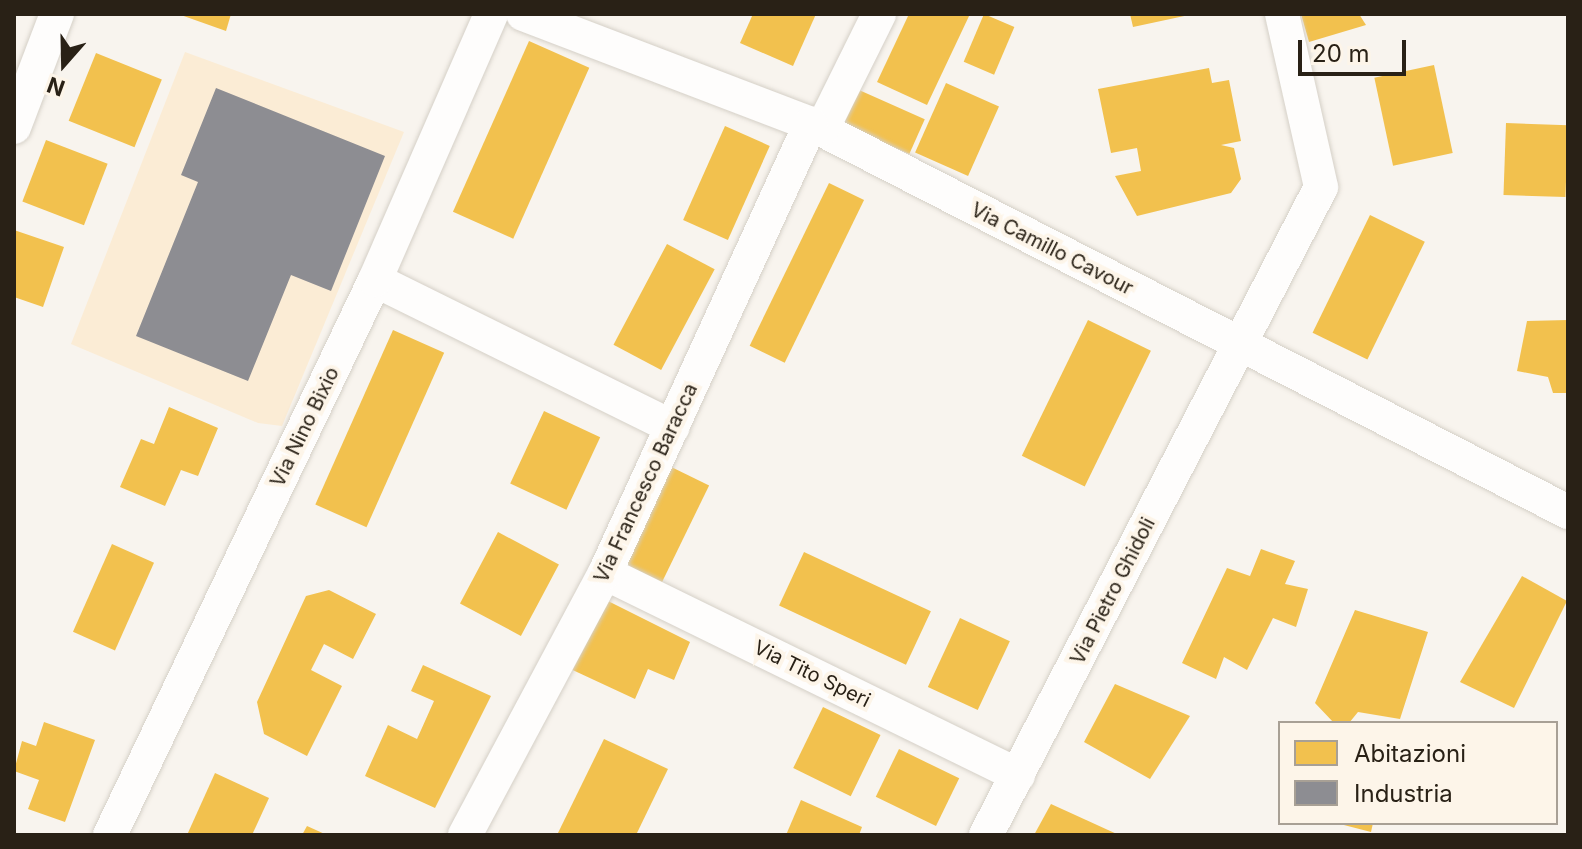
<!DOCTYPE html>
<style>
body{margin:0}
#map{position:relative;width:1582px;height:849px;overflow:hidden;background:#f8f4ee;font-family:Inter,sans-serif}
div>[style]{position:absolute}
.built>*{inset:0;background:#fbecd5}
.homes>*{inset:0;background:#f2c14e;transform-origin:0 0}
.industry>*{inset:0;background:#8d8d92}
.roads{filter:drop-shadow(0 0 2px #d5d0c7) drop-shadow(0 0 2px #d5d0c7)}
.street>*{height:34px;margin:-17px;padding:0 17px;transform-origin:17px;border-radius:17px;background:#fefdfc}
span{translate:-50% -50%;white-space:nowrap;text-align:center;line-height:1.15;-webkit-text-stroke:8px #fdf5e9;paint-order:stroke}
.street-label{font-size:20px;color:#292116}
.frame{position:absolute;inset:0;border:16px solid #292116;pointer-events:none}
.legend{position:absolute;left:1278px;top:721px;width:280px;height:104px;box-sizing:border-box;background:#fdf5e9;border:2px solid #a8a095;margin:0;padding:10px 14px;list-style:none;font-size:24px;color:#292116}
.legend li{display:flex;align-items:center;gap:16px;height:40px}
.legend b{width:40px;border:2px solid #a8a095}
.north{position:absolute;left:24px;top:24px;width:80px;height:80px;-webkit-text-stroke:6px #fdf5e9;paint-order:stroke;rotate:200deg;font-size:22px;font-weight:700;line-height:32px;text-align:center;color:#292116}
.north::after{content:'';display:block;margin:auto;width:28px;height:36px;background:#292116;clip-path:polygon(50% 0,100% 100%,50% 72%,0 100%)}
.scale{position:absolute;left:1298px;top:40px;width:108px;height:36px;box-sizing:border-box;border:4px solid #292116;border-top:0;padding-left:10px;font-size:24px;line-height:28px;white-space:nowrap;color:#292116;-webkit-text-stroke:6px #fdf5e9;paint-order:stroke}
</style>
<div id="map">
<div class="built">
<i style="clip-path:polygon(185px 52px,404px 132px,282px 426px,258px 423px,71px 344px)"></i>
</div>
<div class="homes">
<i style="clip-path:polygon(178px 14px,231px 14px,226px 31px)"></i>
<i style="clip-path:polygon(753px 14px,816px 14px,793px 66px,740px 43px)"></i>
<i style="clip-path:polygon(909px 14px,970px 14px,927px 105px,877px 82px)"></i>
<i style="left:984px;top:14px;width:33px;height:52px;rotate:23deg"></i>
<i style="clip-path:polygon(1130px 14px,1189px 14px,1189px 15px,1133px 27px)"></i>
<i style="clip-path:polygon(1301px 14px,1359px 14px,1366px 25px,1309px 42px)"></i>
<i style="left:529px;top:41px;width:66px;height:187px;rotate:24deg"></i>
<i style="left:96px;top:53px;width:71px;height:73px;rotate:22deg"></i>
<i style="left:1434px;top:65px;width:90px;height:61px;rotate:78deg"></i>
<i style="clip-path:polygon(1209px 68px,1212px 83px,1229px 80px,1241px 141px,1221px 145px,1234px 148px,1241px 179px,1231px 193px,1137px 216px,1115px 176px,1141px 171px,1137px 148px,1111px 153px,1098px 89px)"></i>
<i style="left:946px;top:83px;width:58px;height:76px;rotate:24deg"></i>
<i style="left:859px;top:90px;width:72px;height:38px;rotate:24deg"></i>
<i style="left:1506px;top:123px;width:62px;height:72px;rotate:2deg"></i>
<i style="left:725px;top:126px;width:49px;height:103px;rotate:24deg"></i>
<i style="left:46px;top:140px;width:66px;height:66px;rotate:21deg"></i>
<i style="left:829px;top:183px;width:39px;height:181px;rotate:26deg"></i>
<i style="left:1370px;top:215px;width:61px;height:131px;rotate:26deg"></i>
<i style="clip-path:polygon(14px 230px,64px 247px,43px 307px,14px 297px)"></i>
<i style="left:667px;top:244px;width:54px;height:114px;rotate:28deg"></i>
<i style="left:1088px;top:320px;width:70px;height:151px;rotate:26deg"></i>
<i style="clip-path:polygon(1568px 320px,1568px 393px,1553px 393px,1548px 377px,1517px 371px,1527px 321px)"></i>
<i style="left:393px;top:330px;width:56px;height:191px;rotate:24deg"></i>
<i style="clip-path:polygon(169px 407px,218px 428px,198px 476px,181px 470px,165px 506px,120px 487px,141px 439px,154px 444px)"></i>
<i style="left:544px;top:411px;width:62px;height:80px;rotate:25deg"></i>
<i style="left:657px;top:460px;width:58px;height:124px;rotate:26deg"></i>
<i style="left:498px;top:532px;width:69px;height:81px;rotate:28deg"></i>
<i style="left:112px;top:544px;width:46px;height:96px;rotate:24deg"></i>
<i style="clip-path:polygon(1261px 549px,1295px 561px,1285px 584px,1308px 589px,1296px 627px,1273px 618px,1247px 670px,1224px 657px,1216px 679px,1182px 663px,1227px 568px,1250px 576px)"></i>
<i style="left:804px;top:552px;width:140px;height:59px;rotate:25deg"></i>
<i style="clip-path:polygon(1522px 576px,1567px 601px,1514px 708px,1460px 682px)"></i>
<i style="clip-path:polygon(329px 590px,376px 614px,353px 659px,324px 644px,311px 670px,342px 686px,307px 756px,264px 734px,257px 702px,306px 596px)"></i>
<i style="clip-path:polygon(600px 597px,690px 642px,674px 680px,648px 669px,635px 699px,564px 666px)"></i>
<i style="clip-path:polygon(1355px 610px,1428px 632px,1400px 719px,1358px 712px,1349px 723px,1334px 723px,1315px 703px)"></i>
<i style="left:960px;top:618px;width:55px;height:76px;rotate:25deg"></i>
<i style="clip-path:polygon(423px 665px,491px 696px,435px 808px,365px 776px,388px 725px,417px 739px,434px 701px,411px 691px)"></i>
<i style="clip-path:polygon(1115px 684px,1190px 716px,1150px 779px,1084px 742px)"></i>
<i style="left:823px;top:707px;width:64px;height:68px;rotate:26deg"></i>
<i style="clip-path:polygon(44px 722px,95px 740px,65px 822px,28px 809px,39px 780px,14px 771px,22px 741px,36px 746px)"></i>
<i style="clip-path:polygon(604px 739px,668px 769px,636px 835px,557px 835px)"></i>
<i style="left:899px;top:749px;width:67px;height:53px;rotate:26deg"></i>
<i style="clip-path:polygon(215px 773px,269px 798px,252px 835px,187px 835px)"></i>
<i style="clip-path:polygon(801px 800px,862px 827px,859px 835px,786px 835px)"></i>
<i style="clip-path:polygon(1051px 804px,1119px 835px,1034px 835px)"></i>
<i style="clip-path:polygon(1340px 823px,1373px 823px,1371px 832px,1340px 824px)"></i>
<i style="clip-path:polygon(307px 826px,327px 835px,302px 835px)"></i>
</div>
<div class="industry">
<i style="clip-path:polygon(216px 88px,385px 156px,331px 291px,291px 275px,248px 381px,136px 336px,198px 182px,181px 175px)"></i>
</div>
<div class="roads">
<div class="street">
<i style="left:523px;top:14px;width:308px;rotate:20.9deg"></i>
<i style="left:811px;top:124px;width:851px;rotate:27.14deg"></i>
<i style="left:14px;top:127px;width:121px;rotate:-69.2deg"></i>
<i style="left:822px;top:129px;width:128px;rotate:-63.6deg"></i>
<i style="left:375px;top:280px;width:332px;rotate:26.3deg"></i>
<i style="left:605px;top:573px;width:460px;rotate:26.1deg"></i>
<i style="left:110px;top:835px;width:615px;rotate:-64.48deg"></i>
<i style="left:375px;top:280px;width:290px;rotate:-66.4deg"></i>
<i style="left:465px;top:835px;width:297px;rotate:-61.9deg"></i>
<i style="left:605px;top:573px;width:494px;rotate:-65.4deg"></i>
<i style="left:986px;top:835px;width:729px;rotate:-62.66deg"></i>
<i style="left:1321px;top:187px;width:177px;rotate:-102.7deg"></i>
</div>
</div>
<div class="street-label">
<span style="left:1052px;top:249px;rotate:27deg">Via Camillo Cavour</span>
<span style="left:305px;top:427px;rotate:-64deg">Via Nino Bixio</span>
<span style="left:646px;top:483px;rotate:-65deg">Via Francesco Baracca</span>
<span style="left:1113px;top:591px;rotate:-63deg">Via Pietro Ghidoli</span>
<span style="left:812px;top:674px;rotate:26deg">Via Tito Speri</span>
</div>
<div class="frame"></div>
<ul class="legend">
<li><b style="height:22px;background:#f2c14e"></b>Abitazioni</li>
<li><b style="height:22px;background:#8d8d92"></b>Industria</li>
</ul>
<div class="north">N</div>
<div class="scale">20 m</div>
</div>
